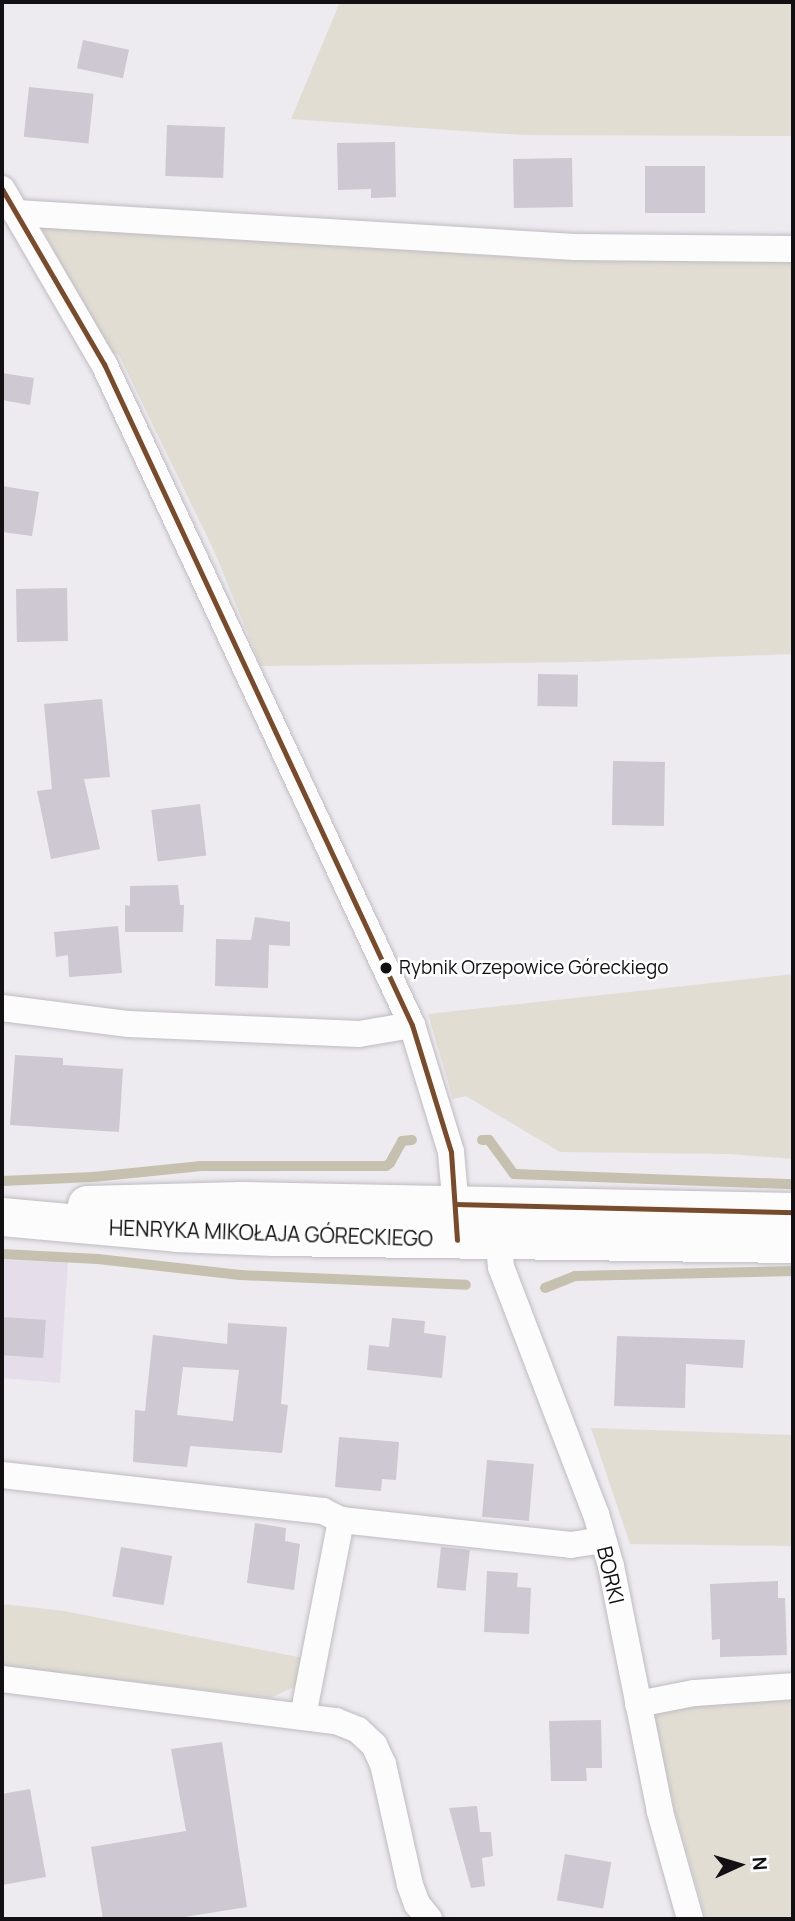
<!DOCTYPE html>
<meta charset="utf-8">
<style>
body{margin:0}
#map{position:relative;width:795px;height:1921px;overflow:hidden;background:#edeaf0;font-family:Manrope,sans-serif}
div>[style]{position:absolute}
.built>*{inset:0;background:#e5deea}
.green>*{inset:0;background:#e1ddd3}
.stream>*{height:10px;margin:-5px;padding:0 5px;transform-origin:5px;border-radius:5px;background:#c5c1ae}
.building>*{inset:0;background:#cdc8d1;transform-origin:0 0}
.roads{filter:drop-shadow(0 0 2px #bfbcc1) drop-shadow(0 0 2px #bfbcc1)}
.street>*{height:26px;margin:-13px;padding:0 13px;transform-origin:13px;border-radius:13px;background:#fcfcfd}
.secondary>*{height:38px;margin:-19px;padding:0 19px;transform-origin:19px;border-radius:19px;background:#fcfcfd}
.bus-1>*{height:5px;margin:-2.5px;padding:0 2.5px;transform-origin:2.5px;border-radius:2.5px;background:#7a4b2a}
.dots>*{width:19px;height:19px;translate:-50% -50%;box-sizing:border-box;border:4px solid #fff;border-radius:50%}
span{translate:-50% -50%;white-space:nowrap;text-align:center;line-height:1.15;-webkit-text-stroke:5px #fff;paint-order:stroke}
.bus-label{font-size:19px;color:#121013}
.left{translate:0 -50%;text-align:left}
.street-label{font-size:21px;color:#121013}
.frame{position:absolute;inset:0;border:4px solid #121013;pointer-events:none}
.north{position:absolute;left:704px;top:1830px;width:70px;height:70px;-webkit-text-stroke:5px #fff;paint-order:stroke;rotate:86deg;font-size:19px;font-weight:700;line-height:28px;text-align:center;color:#121013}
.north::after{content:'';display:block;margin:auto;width:24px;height:32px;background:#121013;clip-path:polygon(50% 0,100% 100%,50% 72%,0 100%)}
</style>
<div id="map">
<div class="built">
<i style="clip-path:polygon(2px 1260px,68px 1261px,60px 1383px,2px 1378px)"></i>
</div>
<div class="green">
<i style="clip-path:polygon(340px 2px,793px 2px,793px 136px,522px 135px,291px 119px)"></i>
<i style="clip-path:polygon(40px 224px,555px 260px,793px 262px,793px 654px,583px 662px,261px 666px,215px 553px,119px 355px,105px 351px)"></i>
<i style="clip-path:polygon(793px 974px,793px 1159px,730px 1154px,560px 1152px,466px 1096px,453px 1099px,428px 1014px)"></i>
<i style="clip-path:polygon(591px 1428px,793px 1435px,793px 1546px,630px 1544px)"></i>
<i style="clip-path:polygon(2px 1604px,64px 1611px,303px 1658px,296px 1686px,270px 1698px,2px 1666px)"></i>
<i style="clip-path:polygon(793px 1697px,793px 1919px,706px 1919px,676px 1816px,652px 1711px,761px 1698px)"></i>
</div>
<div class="stream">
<i style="left:482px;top:1140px;width:7px"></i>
<i style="left:489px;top:1140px;width:42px;rotate:53.7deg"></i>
<i style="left:514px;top:1174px;width:279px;rotate:2.1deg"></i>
<i style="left:2px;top:1181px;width:91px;rotate:-2.5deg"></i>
<i style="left:93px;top:1177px;width:109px;rotate:-5.8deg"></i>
<i style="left:201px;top:1166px;width:185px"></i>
<i style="left:386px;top:1166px;width:5px;rotate:-37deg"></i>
<i style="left:390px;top:1163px;width:25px;rotate:-61deg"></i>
<i style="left:402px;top:1141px;width:10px;rotate:-6deg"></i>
<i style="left:2px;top:1254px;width:96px;rotate:3deg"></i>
<i style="left:98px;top:1259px;width:143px;rotate:6.4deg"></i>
<i style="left:240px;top:1275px;width:226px;rotate:2.5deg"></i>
<i style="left:545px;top:1288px;width:32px;rotate:-22deg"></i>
<i style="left:575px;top:1276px;width:218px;rotate:-1.3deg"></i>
</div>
<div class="building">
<i style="left:83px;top:40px;width:47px;height:29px;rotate:12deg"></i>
<i style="left:29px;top:87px;width:65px;height:50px;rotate:6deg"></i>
<i style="left:167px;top:125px;width:58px;height:51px;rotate:2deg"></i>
<i style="clip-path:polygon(395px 142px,396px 197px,371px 198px,371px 189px,338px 190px,337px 143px)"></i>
<i style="left:572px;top:158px;width:49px;height:59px;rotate:89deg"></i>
<i style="left:645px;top:166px;width:60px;height:47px"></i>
<i style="clip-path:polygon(2px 373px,34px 378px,30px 405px,2px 400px)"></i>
<i style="clip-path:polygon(2px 486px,39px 492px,32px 536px,2px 532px)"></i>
<i style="left:67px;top:588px;width:53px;height:51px;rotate:89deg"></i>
<i style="left:538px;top:674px;width:40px;height:32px;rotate:1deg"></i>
<i style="clip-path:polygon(102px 699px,110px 777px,84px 779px,100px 849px,51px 859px,37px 791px,52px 789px,44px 704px)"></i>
<i style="left:613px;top:761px;width:52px;height:64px;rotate:1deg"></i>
<i style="left:200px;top:804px;width:52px;height:49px;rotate:83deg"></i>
<i style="clip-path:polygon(178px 885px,180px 905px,184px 905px,183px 932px,125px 932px,125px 905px,130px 906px,130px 886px)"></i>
<i style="clip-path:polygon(255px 917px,290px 922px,290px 946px,269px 945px,268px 988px,215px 986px,216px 939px,251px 940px)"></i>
<i style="clip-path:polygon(118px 926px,122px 973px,69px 977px,68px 955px,56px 957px,54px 932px)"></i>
<i style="clip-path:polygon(15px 1055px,63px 1058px,63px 1065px,123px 1069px,119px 1132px,10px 1125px)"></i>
<i style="left:2px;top:1317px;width:44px;height:38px;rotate:4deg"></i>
<i style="clip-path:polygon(392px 1318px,425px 1321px,424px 1333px,446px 1336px,442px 1378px,367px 1370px,369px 1345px,389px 1347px)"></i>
<i style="clip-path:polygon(evenodd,228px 1323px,287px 1327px,281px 1404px,288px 1405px,282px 1453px,190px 1446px,187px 1467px,133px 1462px,135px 1410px,145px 1411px,153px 1335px,227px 1344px,228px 1323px,183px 1367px,239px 1370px,233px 1421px,177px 1415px,183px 1367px)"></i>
<i style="clip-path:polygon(617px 1336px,745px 1340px,743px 1368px,686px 1364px,685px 1408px,614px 1406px)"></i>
<i style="clip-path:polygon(339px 1437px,399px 1442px,396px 1480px,382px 1479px,381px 1491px,335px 1487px)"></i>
<i style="left:487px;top:1460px;width:47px;height:57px;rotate:5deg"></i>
<i style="clip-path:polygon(255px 1523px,286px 1528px,285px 1541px,300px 1544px,294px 1590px,247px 1583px)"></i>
<i style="left:121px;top:1547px;width:52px;height:50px;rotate:10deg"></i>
<i style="left:441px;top:1547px;width:29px;height:41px;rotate:6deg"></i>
<i style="clip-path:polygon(487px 1571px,518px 1573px,517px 1587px,531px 1588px,529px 1634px,484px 1632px)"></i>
<i style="clip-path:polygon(778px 1581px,778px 1598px,785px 1598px,787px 1655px,720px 1657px,720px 1639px,712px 1640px,710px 1584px)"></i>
<i style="clip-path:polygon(601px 1720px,602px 1768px,586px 1768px,587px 1781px,551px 1781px,549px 1721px)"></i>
<i style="clip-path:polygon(222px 1742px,247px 1907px,172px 1919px,103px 1919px,91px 1847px,186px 1831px,171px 1749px)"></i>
<i style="clip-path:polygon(30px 1789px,46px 1877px,2px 1885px,2px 1794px)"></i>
<i style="clip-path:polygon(477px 1806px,480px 1832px,491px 1832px,493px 1856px,482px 1858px,485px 1886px,471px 1888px,449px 1808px)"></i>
<i style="left:565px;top:1854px;width:47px;height:47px;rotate:10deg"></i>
</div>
<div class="roads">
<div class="street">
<i style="left:2px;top:189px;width:203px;rotate:59.8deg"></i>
<i style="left:104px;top:364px;width:729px;rotate:65.02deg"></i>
<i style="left:412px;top:1025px;width:133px;rotate:72.9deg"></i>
<i style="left:451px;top:1152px;width:69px;rotate:85deg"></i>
<i style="left:16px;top:213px;width:560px;rotate:3.48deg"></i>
<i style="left:575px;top:247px;width:218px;rotate:0.5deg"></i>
<i style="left:2px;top:1008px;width:128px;rotate:7.2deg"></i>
<i style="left:129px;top:1024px;width:230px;rotate:2.5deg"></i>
<i style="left:359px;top:1034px;width:54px;rotate:-9.6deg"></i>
<i style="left:497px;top:1226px;width:41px;rotate:84.4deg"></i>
<i style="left:501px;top:1267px;width:265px;rotate:69deg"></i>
<i style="left:596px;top:1514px;width:54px;rotate:73.9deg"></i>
<i style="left:611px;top:1566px;width:251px;rotate:78.7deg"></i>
<i style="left:660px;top:1812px;width:111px;rotate:74.3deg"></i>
<i style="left:2px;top:1475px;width:323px;rotate:6.4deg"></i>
<i style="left:323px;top:1511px;width:20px;rotate:27deg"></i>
<i style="left:2px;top:1679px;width:337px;rotate:7.2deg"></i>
<i style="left:336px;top:1721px;width:24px;rotate:22deg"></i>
<i style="left:358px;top:1730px;width:22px;rotate:43deg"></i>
<i style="left:374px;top:1745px;width:21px;rotate:65deg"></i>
<i style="left:383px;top:1764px;width:124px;rotate:77.4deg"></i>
<i style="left:410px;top:1885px;width:20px;rotate:70deg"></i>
<i style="left:417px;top:1904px;width:19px;rotate:51deg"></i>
<i style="left:638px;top:1704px;width:57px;rotate:-11.1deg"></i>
<i style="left:694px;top:1693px;width:99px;rotate:-4deg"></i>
<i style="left:303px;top:1716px;width:200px;rotate:-79deg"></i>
<i style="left:341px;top:1520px;width:231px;rotate:6.2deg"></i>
<i style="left:571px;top:1545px;width:32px;rotate:-9deg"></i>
</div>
<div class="secondary">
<i style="left:87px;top:1205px;width:155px;rotate:-1.5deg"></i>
<i style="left:242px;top:1201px;width:551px;rotate:1.14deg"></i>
<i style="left:2px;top:1217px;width:176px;rotate:5.2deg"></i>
<i style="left:177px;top:1233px;width:97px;rotate:2.4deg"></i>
<i style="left:274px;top:1237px;width:519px;rotate:0.77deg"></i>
</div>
</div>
<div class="bus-1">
<i style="left:2px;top:189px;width:203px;rotate:59.8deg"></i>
<i style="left:104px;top:364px;width:729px;rotate:65.02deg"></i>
<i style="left:412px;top:1025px;width:133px;rotate:72.9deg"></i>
<i style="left:451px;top:1152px;width:88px;rotate:86.1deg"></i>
<i style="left:457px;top:1204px;width:336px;rotate:1.4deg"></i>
</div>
<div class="dots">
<i style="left:386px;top:968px;background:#121013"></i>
</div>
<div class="bus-label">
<span class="left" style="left:399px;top:968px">Rybnik Orzepowice Góreckiego</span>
</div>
<div class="street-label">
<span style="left:271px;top:1233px;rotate:2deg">HENRYKA MIKOŁAJA GÓRECKIEGO</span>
<span style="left:611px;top:1575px;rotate:77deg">BORKI</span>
</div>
<div class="frame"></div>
<div class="north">N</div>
</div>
